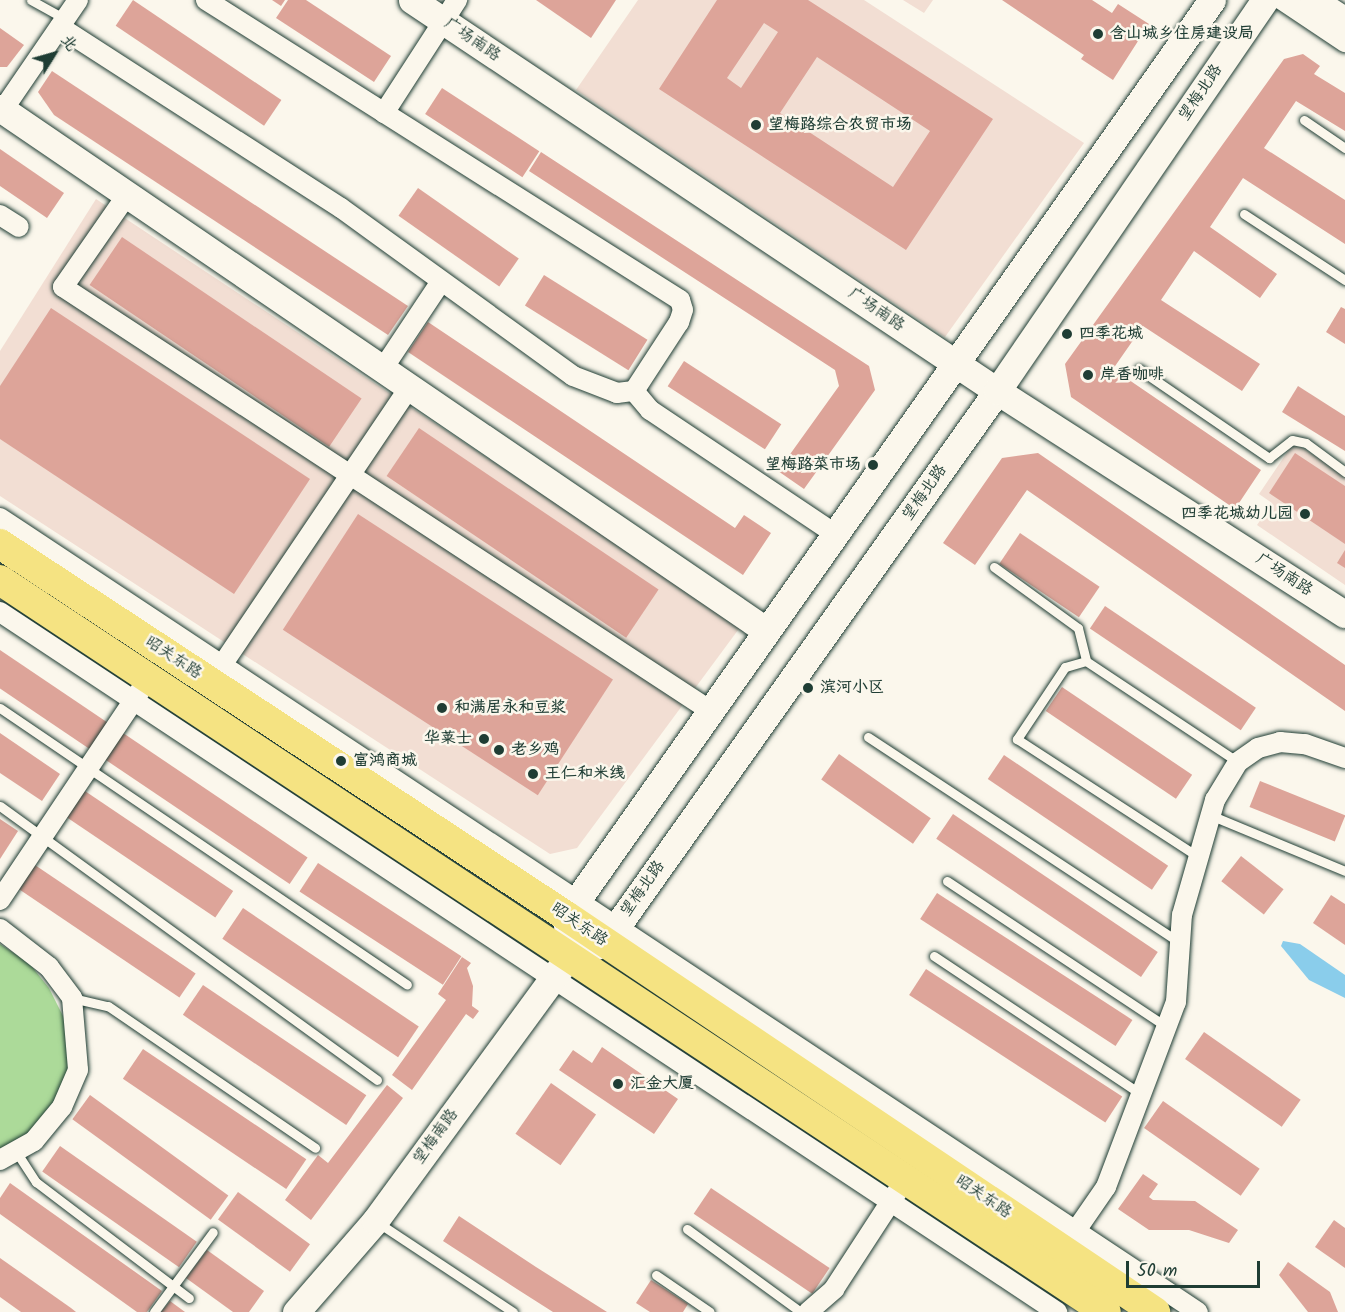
<!DOCTYPE html>
<meta charset="utf-8">
<style>
body{margin:0}
#map{position:relative;width:1345px;height:1312px;overflow:hidden;background:#fbf7ec;font-family:Kalam,"LXGW WenKai TC",sans-serif}
div>[style]{position:absolute}
.built>*{inset:0;background:#f2ded3}
.green>*{inset:0;background:#acda99}
.water>*{inset:0;background:#8acdeb}
.building>*{inset:0;background:#dda499;transform-origin:0 0}
.roads{filter:drop-shadow(0 0 2px #1f3d34) drop-shadow(0 0 2px #1f3d34)}
.lane>*{height:9px;margin:-4.5px;padding:0 4.5px;transform-origin:4.5px;border-radius:4.5px;background:#fbf7ec}
.street>*{height:20px;margin:-10px;padding:0 10px;transform-origin:10px;border-radius:10px;background:#fbf7ec}
.secondary>*{height:27px;margin:-13.5px;padding:0 13.5px;transform-origin:13.5px;border-radius:13.5px;background:#fbf7ec}
.primary>*{height:30px;margin:-15px;padding:0 15px;transform-origin:15px;border-radius:15px;background:#f5e382}
.dots>*{width:16px;height:16px;translate:-50% -50%;box-sizing:border-box;border:3px solid #fbf7ec;border-radius:50%}
span{translate:-50% -50%;white-space:nowrap;text-align:center;line-height:1.15;-webkit-text-stroke:5px #fbf7ec;paint-order:stroke}
.poi-label{font-size:16px;color:#1f3d34;font-weight:700}
.left{translate:0 -50%;text-align:left}
.right{translate:-100% -50%;text-align:right}
.street-label{font-size:16px;color:#1f3d34}
.north{position:absolute;left:24px;top:24px;width:60px;height:60px;-webkit-text-stroke:4px #fbf7ec;paint-order:stroke;rotate:53deg;font-size:16px;font-weight:700;line-height:24px;text-align:center;color:#1f3d34}
.north::after{content:'';display:block;margin:auto;width:21px;height:27px;background:#1f3d34;clip-path:polygon(50% 0,100% 100%,50% 72%,0 100%)}
.scale{position:absolute;left:1126px;top:1261px;width:134px;height:27px;box-sizing:border-box;border:3px solid #1f3d34;border-top:0;padding-left:8px;font-size:18px;line-height:21px;white-space:nowrap;color:#1f3d34;-webkit-text-stroke:4px #fbf7ec;paint-order:stroke}
</style>
<div id="map">
<div class="built">
<i style="clip-path:polygon(638px 0,864px 0,1084px 143px,945px 337px,576px 90px)"></i>
<i style="clip-path:polygon(903px 0,933px 0,924px 13px)"></i>
<i style="clip-path:polygon(96px 199px,741px 626px,577px 848px,550px 854px,0 496px,0 351px)"></i>
<i style="clip-path:polygon(1294px 442px,1345px 476px,1345px 585px,1257px 525px,1272px 503px,1259px 494px)"></i>
</div>
<div class="green">
<i style="clip-path:polygon(0 944px,29px 963px,49px 988px,69px 1028px,69px 1069px,56px 1103px,31px 1136px,0 1153px)"></i>
</div>
<div class="water">
<i style="clip-path:polygon(1283px 941px,1300px 944px,1345px 975px,1345px 998px,1309px 980px,1281px 946px)"></i>
</div>
<div class="building">
<i style="left:133px;top:0;width:179px;height:31px;rotate:34deg"></i>
<i style="clip-path:polygon(272px 0,285px 0,281px 6px)"></i>
<i style="clip-path:polygon(288px 0,306px 0,391px 56px,374px 82px,276px 18px)"></i>
<i style="clip-path:polygon(536px 0,616px 0,591px 38px)"></i>
<i style="clip-path:polygon(evenodd,717px 0,808px 0,993px 119px,906px 250px,659px 89px,717px 0,764px 23px,778px 32px,741px 88px,727px 78px,764px 23px,717px 0,817px 57px,930px 131px,893px 187px,780px 113px,817px 57px)"></i>
<i style="clip-path:polygon(1002px 0,1092px 0,1112px 13px,1118px 4px,1149px 24px,1113px 80px,1081px 59px,1084px 55px)"></i>
<i style="clip-path:polygon(0 28px,24px 45px,7px 67px,0 67px)"></i>
<i style="clip-path:polygon(1303px 54px,1320px 66px,1314px 74px,1345px 93px,1345px 131px,1296px 101px,1264px 148px,1345px 200px,1345px 244px,1243px 178px,1210px 227px,1277px 274px,1260px 298px,1194px 251px,1161px 300px,1260px 364px,1242px 391px,1143px 326px,1113px 369px,1261px 470px,1235px 509px,1071px 397px,1065px 364px,1284px 59px)"></i>
<i style="clip-path:polygon(52px 71px,408px 306px,388px 335px,54px 115px,38px 92px)"></i>
<i style="left:442px;top:88px;width:116px;height:31px;rotate:33deg"></i>
<i style="clip-path:polygon(0 149px,64px 193px,47px 218px,0 186px)"></i>
<i style="clip-path:polygon(541px 152px,869px 366px,875px 390px,804px 489px,778px 471px,839px 386px,835px 370px,529px 171px)"></i>
<i style="left:418px;top:188px;width:123px;height:34px;rotate:35deg"></i>
<i style="left:122px;top:237px;width:289px;height:58px;rotate:34deg"></i>
<i style="left:544px;top:275px;width:122px;height:36px;rotate:32deg"></i>
<i style="clip-path:polygon(1341px 307px,1345px 309px,1345px 344px,1326px 332px)"></i>
<i style="clip-path:polygon(51px 308px,310px 479px,234px 594px,0 439px,0 386px)"></i>
<i style="clip-path:polygon(428px 322px,735px 528px,744px 515px,771px 533px,743px 575px,408px 352px)"></i>
<i style="left:684px;top:361px;width:116px;height:30px;rotate:33deg"></i>
<i style="clip-path:polygon(1298px 386px,1345px 416px,1345px 451px,1282px 412px)"></i>
<i style="left:419px;top:428px;width:289px;height:58px;rotate:34deg"></i>
<i style="clip-path:polygon(1038px 453px,1345px 665px,1345px 711px,1027px 490px,975px 565px,943px 543px,1002px 458px)"></i>
<i style="clip-path:polygon(1295px 453px,1345px 486px,1345px 544px,1269px 493px)"></i>
<i style="left:358px;top:514px;width:304px;height:138px;rotate:33deg"></i>
<i style="left:1020px;top:533px;width:96px;height:37px;rotate:34deg"></i>
<i style="clip-path:polygon(1345px 550px,1345px 568px,1337px 563px)"></i>
<i style="left:1105px;top:606px;width:182px;height:27px;rotate:34deg"></i>
<i style="left:0;top:650px;width:371px;height:32px;rotate:34deg"></i>
<i style="left:1062px;top:687px;width:157px;height:29px;rotate:34deg"></i>
<i style="clip-path:polygon(0 733px,60px 774px,42px 801px,0 773px)"></i>
<i style="left:839px;top:754px;width:112px;height:31px;rotate:35deg"></i>
<i style="left:1004px;top:755px;width:198px;height:29px;rotate:34deg"></i>
<i style="left:1260px;top:781px;width:92px;height:28px;rotate:22deg"></i>
<i style="left:79px;top:787px;width:186px;height:32px;rotate:34deg"></i>
<i style="left:953px;top:814px;width:247px;height:30px;rotate:34deg"></i>
<i style="clip-path:polygon(0 819px,18px 831px,0 859px)"></i>
<i style="left:1241px;top:856px;width:54px;height:32px;rotate:38deg"></i>
<i style="left:29px;top:861px;width:201px;height:29px;rotate:34deg"></i>
<i style="left:318px;top:863px;width:171px;height:34px;rotate:33deg"></i>
<i style="left:937px;top:893px;width:233px;height:31px;rotate:33deg"></i>
<i style="clip-path:polygon(1331px 895px,1345px 904px,1345px 945px,1313px 923px)"></i>
<i style="left:243px;top:908px;width:212px;height:37px;rotate:34deg"></i>
<i style="clip-path:polygon(462px 957px,471px 963px,467px 968px,473px 986px,472px 1006px,479px 1011px,473px 1019px,466px 1014px,412px 1090px,392px 1075px,446px 1000px,438px 994px)"></i>
<i style="left:926px;top:969px;width:234px;height:31px;rotate:33deg"></i>
<i style="left:203px;top:985px;width:197px;height:36px;rotate:34deg"></i>
<i style="left:1204px;top:1032px;width:118px;height:33px;rotate:35deg"></i>
<i style="clip-path:polygon(602px 1047px,678px 1099px,654px 1134px,559px 1070px,573px 1050px,592px 1063px)"></i>
<i style="left:143px;top:1049px;width:197px;height:36px;rotate:34deg"></i>
<i style="left:551px;top:1083px;width:55px;height:62px;rotate:35deg"></i>
<i style="clip-path:polygon(387px 1085px,403px 1098px,311px 1220px,285px 1200px,318px 1155px,328px 1163px)"></i>
<i style="left:90px;top:1095px;width:171px;height:30px;rotate:36deg"></i>
<i style="left:1163px;top:1101px;width:118px;height:33px;rotate:35deg"></i>
<i style="left:60px;top:1146px;width:167px;height:31px;rotate:35deg"></i>
<i style="clip-path:polygon(1143px 1174px,1158px 1184px,1149px 1197px,1153px 1200px,1195px 1201px,1238px 1230px,1229px 1243px,1189px 1230px,1149px 1230px,1118px 1209px)"></i>
<i style="clip-path:polygon(10px 1183px,162px 1291px,147px 1312px,137px 1312px,0 1214px,0 1198px)"></i>
<i style="left:711px;top:1188px;width:143px;height:31px;rotate:34deg"></i>
<i style="left:238px;top:1192px;width:89px;height:34px;rotate:36deg"></i>
<i style="clip-path:polygon(459px 1216px,536px 1267px,607px 1312px,553px 1312px,520px 1291px,443px 1241px)"></i>
<i style="clip-path:polygon(1334px 1220px,1345px 1228px,1345px 1268px,1315px 1247px)"></i>
<i style="clip-path:polygon(207px 1250px,264px 1291px,249px 1312px,233px 1312px,186px 1278px)"></i>
<i style="clip-path:polygon(0 1258px,71px 1308px,76px 1312px,21px 1312px,0 1297px)"></i>
<i style="clip-path:polygon(1288px 1262px,1330px 1292px,1338px 1312px,1308px 1312px,1279px 1275px)"></i>
<i style="clip-path:polygon(651px 1280px,688px 1304px,683px 1312px,650px 1312px,636px 1303px)"></i>
<i style="clip-path:polygon(170px 1301px,185px 1312px,161px 1312px)"></i>
</div>
<div class="roads">
<div class="lane">
<i style="left:31px;top:0;width:39px;rotate:29deg"></i>
<i style="left:1304px;top:120px;width:50px;rotate:34.3deg"></i>
<i style="left:1244px;top:214px;width:121px;rotate:33.2deg"></i>
<i style="left:1139px;top:369px;width:158px;rotate:34.4deg"></i>
<i style="left:1269px;top:458px;width:29px;rotate:-38deg"></i>
<i style="left:1292px;top:440px;width:14px;rotate:12deg"></i>
<i style="left:1306px;top:443px;width:49px;rotate:36.6deg"></i>
<i style="left:994px;top:567px;width:104px;rotate:36deg"></i>
<i style="left:1078px;top:628px;width:34px;rotate:76deg"></i>
<i style="left:1086px;top:661px;width:182px;rotate:33.6deg"></i>
<i style="left:1086px;top:661px;width:22px;rotate:164deg"></i>
<i style="left:1065px;top:667px;width:87px;rotate:123.7deg"></i>
<i style="left:1017px;top:739px;width:217px;rotate:33deg"></i>
<i style="left:0;top:708px;width:492px;rotate:34.2deg"></i>
<i style="left:868px;top:737px;width:372px;rotate:33.4deg"></i>
<i style="left:0;top:806px;width:466px;rotate:36deg"></i>
<i style="left:1210px;top:815px;width:146px;rotate:22.5deg"></i>
<i style="left:947px;top:881px;width:264px;rotate:33.6deg"></i>
<i style="left:934px;top:956px;width:249px;rotate:33.7deg"></i>
<i style="left:72px;top:998px;width:37px;rotate:13deg"></i>
<i style="left:108px;top:1006px;width:251px;rotate:34.4deg"></i>
<i style="left:17px;top:1153px;width:35px;rotate:57deg"></i>
<i style="left:36px;top:1182px;width:192px;rotate:37.2deg"></i>
<i style="left:377px;top:1222px;width:163px;rotate:33.5deg"></i>
<i style="left:687px;top:1229px;width:141px;rotate:36.1deg"></i>
<i style="left:656px;top:1275px;width:65px;rotate:34.4deg"></i>
<i style="left:154px;top:1312px;width:99px;rotate:-53.6deg"></i>
</div>
<div class="street">
<i style="left:206px;top:0;width:561px;rotate:32.33deg"></i>
<i style="left:680px;top:300px;width:10px;rotate:73deg"></i>
<i style="left:683px;top:310px;width:13px;rotate:108deg"></i>
<i style="left:679px;top:322px;width:82px;rotate:123.1deg"></i>
<i style="left:634px;top:391px;width:25px;rotate:50deg"></i>
<i style="left:650px;top:410px;width:221px;rotate:33.8deg"></i>
<i style="left:1282px;top:0;width:76px;rotate:33.7deg"></i>
<i style="left:60px;top:27px;width:334px;rotate:32.8deg"></i>
<i style="left:341px;top:208px;width:286px;rotate:35.9deg"></i>
<i style="left:573px;top:376px;width:47px;rotate:21.1deg"></i>
<i style="left:617px;top:393px;width:17px;rotate:-7deg"></i>
<i style="left:384px;top:113px;width:135px;rotate:-57.1deg"></i>
<i style="left:0;top:114px;width:138px;rotate:-55.6deg"></i>
<i style="left:127px;top:195px;width:112px;rotate:124.8deg"></i>
<i style="left:63px;top:287px;width:774px;rotate:33.2deg"></i>
<i style="left:0;top:215px;width:22px;rotate:32deg"></i>
<i style="left:382px;top:370px;width:105px;rotate:-56.3deg"></i>
<i style="left:0;top:518px;width:1437px;rotate:33.54deg"></i>
<i style="left:0;top:612px;width:1268px;rotate:33.51deg"></i>
<i style="left:216px;top:674px;width:345px;rotate:-56deg"></i>
<i style="left:0;top:900px;width:252px;rotate:-56.2deg"></i>
<i style="left:0;top:929px;width:62px;rotate:37.8deg"></i>
<i style="left:49px;top:967px;width:39px;rotate:53deg"></i>
<i style="left:72px;top:998px;width:72px;rotate:85.2deg"></i>
<i style="left:78px;top:1070px;width:40px;rotate:113.4deg"></i>
<i style="left:62px;top:1107px;width:44px;rotate:129.5deg"></i>
<i style="left:34px;top:1141px;width:39px;rotate:151deg"></i>
<i style="left:1068px;top:1242px;width:67px;rotate:-55.4deg"></i>
<i style="left:1106px;top:1187px;width:198px;rotate:-69.3deg"></i>
<i style="left:1176px;top:1002px;width:87px;rotate:-86.1deg"></i>
<i style="left:1182px;top:915px;width:120px;rotate:-74deg"></i>
<i style="left:1215px;top:800px;width:44px;rotate:-58.8deg"></i>
<i style="left:1238px;top:762px;width:24px;rotate:-35deg"></i>
<i style="left:1258px;top:748px;width:23px;rotate:-15deg"></i>
<i style="left:1280px;top:742px;width:25px;rotate:5deg"></i>
<i style="left:1305px;top:744px;width:42px;rotate:19.3deg"></i>
<i style="left:808px;top:1312px;width:35px;rotate:-41deg"></i>
<i style="left:834px;top:1289px;width:116px;rotate:-57deg"></i>
</div>
<div class="secondary">
<i style="left:412px;top:0;width:704px;rotate:33.76deg"></i>
<i style="left:997px;top:391px;width:413px;rotate:32.7deg"></i>
<i style="left:1313px;top:0;width:38px;rotate:33deg"></i>
<i style="left:0;top:108px;width:928px;rotate:34.29deg"></i>
<i style="left:568px;top:937px;width:21px;rotate:-95deg"></i>
<i style="left:566px;top:916px;width:1121px;rotate:-54.81deg"></i>
<i style="left:569px;top:956px;width:38px;rotate:-20deg"></i>
<i style="left:605px;top:943px;width:677px;rotate:-54.62deg"></i>
<i style="left:997px;top:391px;width:474px;rotate:-55.6deg"></i>
<i style="left:296px;top:1312px;width:121px;rotate:-49deg"></i>
<i style="left:375px;top:1221px;width:328px;rotate:-53.8deg"></i>
</div>
<div class="primary">
<i style="left:0;top:544px;width:677px;rotate:33.31deg"></i>
<i style="left:566px;top:916px;width:710px;rotate:33.91deg"></i>
<i style="left:0;top:580px;width:1326px;rotate:33.5deg"></i>
</div>
</div>
<div class="dots">
<i style="left:1098px;top:34px;background:#1f3d34"></i>
<i style="left:756px;top:125px;background:#1f3d34"></i>
<i style="left:1067px;top:334px;background:#1f3d34"></i>
<i style="left:1088px;top:375px;background:#1f3d34"></i>
<i style="left:873px;top:465px;background:#1f3d34"></i>
<i style="left:1305px;top:514px;background:#1f3d34"></i>
<i style="left:808px;top:688px;background:#1f3d34"></i>
<i style="left:442px;top:708px;background:#1f3d34"></i>
<i style="left:484px;top:739px;background:#1f3d34"></i>
<i style="left:499px;top:750px;background:#1f3d34"></i>
<i style="left:341px;top:761px;background:#1f3d34"></i>
<i style="left:533px;top:774px;background:#1f3d34"></i>
<i style="left:618px;top:1084px;background:#1f3d34"></i>
</div>
<div class="poi-label">
<span class="left" style="left:1110px;top:34px">含山城乡住房建设局</span>
<span class="left" style="left:768px;top:125px">望梅路综合农贸市场</span>
<span class="left" style="left:1079px;top:334px">四季花城</span>
<span class="left" style="left:1100px;top:375px">岸香咖啡</span>
<span class="right" style="left:861px;top:465px">望梅路菜市场</span>
<span class="right" style="left:1293px;top:514px">四季花城幼儿园</span>
<span class="left" style="left:820px;top:688px">滨河小区</span>
<span class="left" style="left:454px;top:708px">和满居永和豆浆</span>
<span class="right" style="left:472px;top:739px">华莱士</span>
<span class="left" style="left:511px;top:750px">老乡鸡</span>
<span class="left" style="left:353px;top:761px">富鸿商城</span>
<span class="left" style="left:545px;top:774px">王仁和米线</span>
<span class="left" style="left:630px;top:1084px">汇金大厦</span>
</div>
<div class="street-label">
<span style="left:472px;top:40px;rotate:34deg">广场南路</span>
<span style="left:1201px;top:93px;rotate:-56deg">望梅北路</span>
<span style="left:876px;top:310px;rotate:34deg">广场南路</span>
<span style="left:925px;top:493px;rotate:-55deg">望梅北路</span>
<span style="left:1284px;top:575px;rotate:33deg">广场南路</span>
<span style="left:173px;top:658px;rotate:33deg">昭关东路</span>
<span style="left:643px;top:889px;rotate:-55deg">望梅北路</span>
<span style="left:579px;top:925px;rotate:34deg">昭关东路</span>
<span style="left:436px;top:1137px;rotate:-54deg">望梅南路</span>
<span style="left:983px;top:1197px;rotate:34deg">昭关东路</span>
</div>
<div class="north">北</div>
<div class="scale">50 m</div>
</div>
